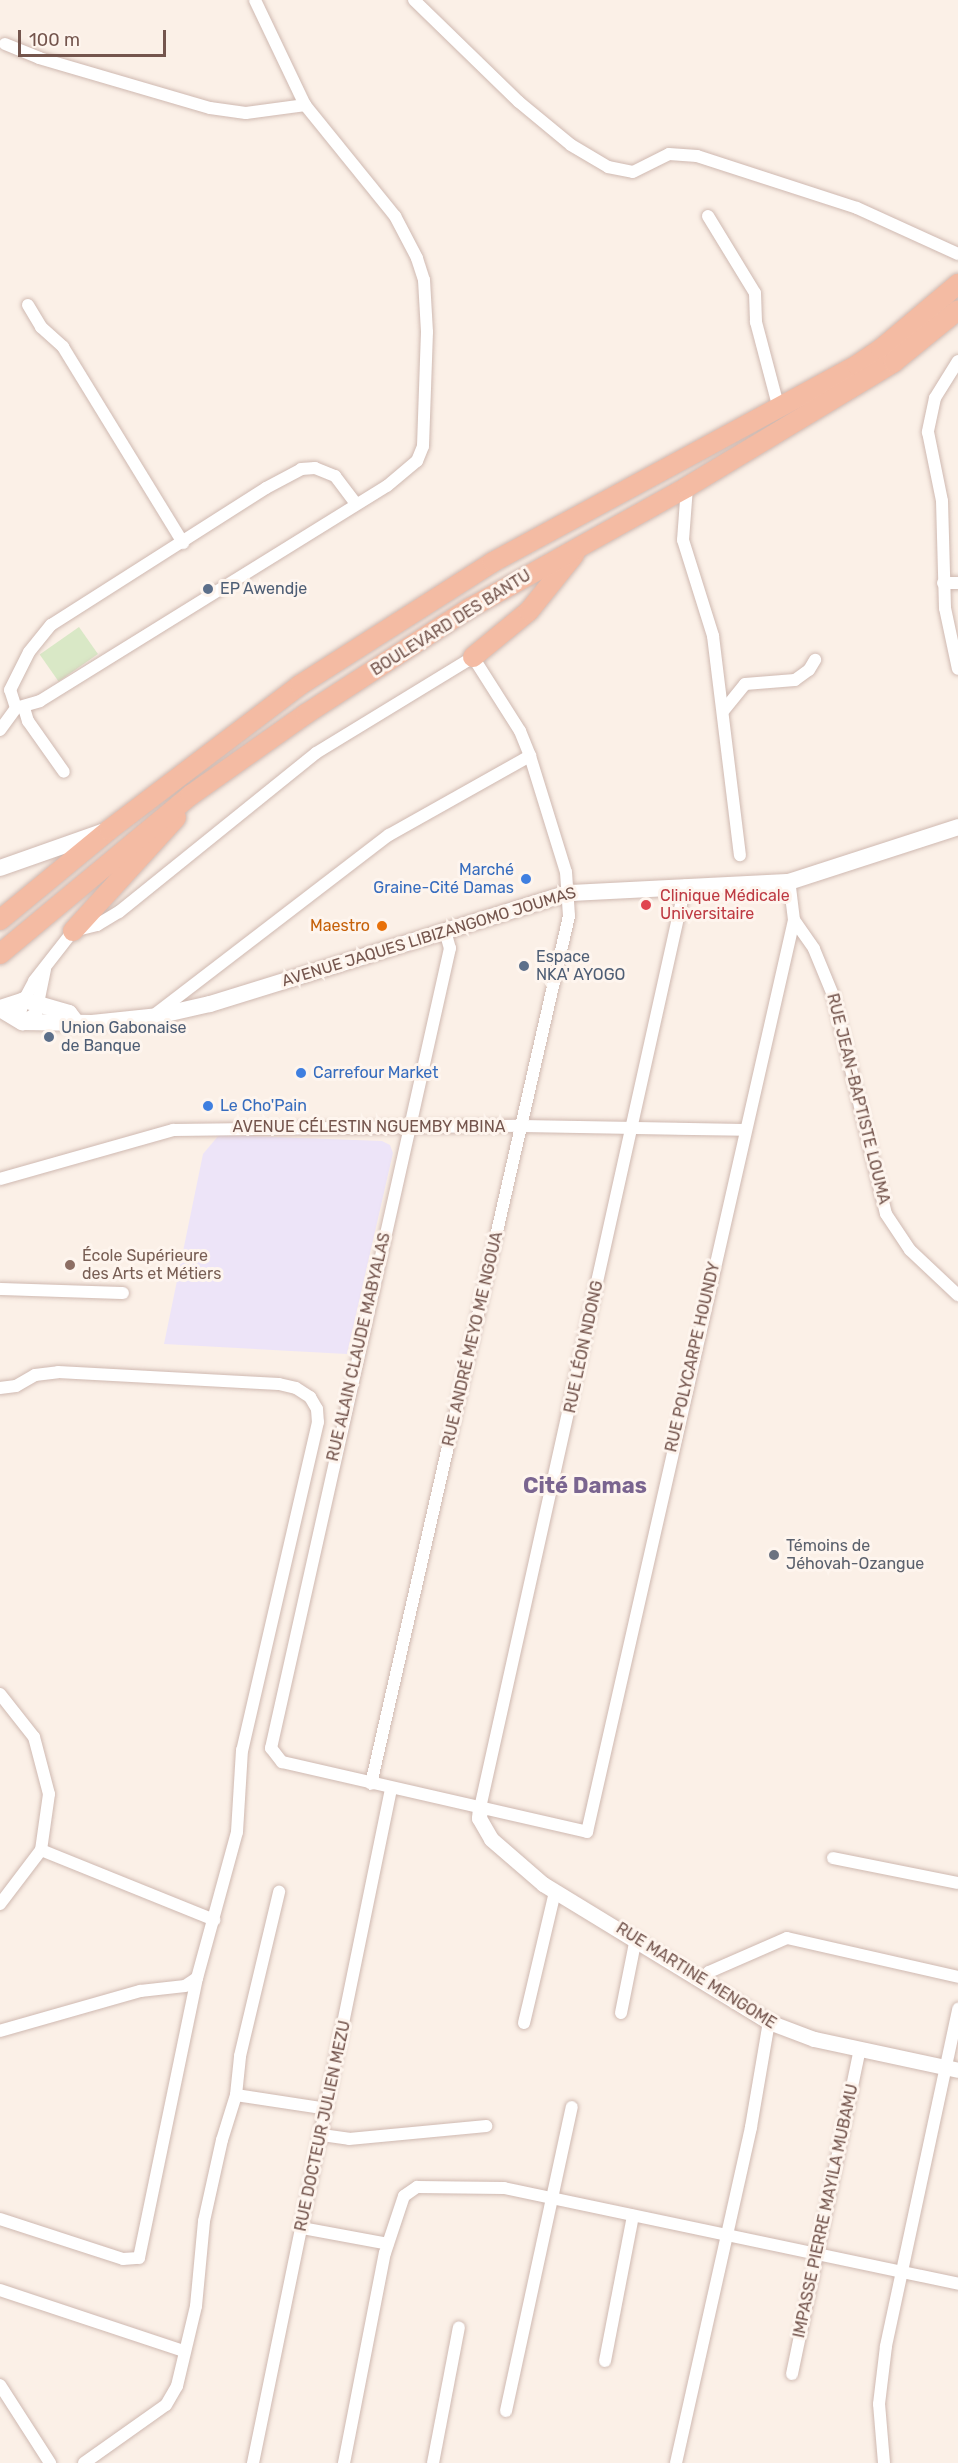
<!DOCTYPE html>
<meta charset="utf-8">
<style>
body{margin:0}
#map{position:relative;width:958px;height:2463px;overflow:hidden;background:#fbf0e7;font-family:Rubik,sans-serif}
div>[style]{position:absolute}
.education>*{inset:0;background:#ede4f8}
.green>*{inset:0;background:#d9e8c6;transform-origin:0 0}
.roads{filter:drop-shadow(0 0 2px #cfb9b1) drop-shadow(0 0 2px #cfb9b1)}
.minor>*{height:12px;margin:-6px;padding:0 6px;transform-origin:6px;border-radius:6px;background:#fff}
.tertiary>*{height:15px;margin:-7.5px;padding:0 7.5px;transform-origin:7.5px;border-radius:7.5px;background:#fff}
.secondary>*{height:16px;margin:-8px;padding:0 8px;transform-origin:8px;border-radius:8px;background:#fff}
.trunk>*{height:20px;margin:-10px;padding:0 10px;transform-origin:10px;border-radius:10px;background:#f4bba3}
.dots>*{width:16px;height:16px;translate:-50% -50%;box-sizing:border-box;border:3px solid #fef5ee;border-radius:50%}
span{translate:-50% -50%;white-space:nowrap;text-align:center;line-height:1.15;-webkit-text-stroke:6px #fef5ee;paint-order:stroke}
.service-label{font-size:16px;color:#4e5e75}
.left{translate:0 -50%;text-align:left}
.street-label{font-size:16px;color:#74554d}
.shop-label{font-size:16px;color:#366cbe}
.right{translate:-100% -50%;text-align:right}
.health-label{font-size:16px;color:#be3a42}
.food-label{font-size:16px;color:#c56008}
.education-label{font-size:16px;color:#785e54}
.worship-label{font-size:16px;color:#5b616d}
.district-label{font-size:22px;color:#7a6590;font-weight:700}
.scale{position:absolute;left:18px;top:30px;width:148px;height:27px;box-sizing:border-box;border:3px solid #74554d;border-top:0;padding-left:8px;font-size:18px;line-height:21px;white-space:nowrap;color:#74554d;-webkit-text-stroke:4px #fef5ee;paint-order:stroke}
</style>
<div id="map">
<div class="education">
<i style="clip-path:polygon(219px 1135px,382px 1141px,390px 1145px,393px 1153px,347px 1354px,164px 1344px,203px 1154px)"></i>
</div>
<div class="green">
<i style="left:79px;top:627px;width:33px;height:48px;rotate:55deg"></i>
</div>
<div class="roads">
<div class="minor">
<i style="left:414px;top:0;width:146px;rotate:44.2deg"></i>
<i style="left:519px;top:102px;width:67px;rotate:39.6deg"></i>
<i style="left:571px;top:145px;width:43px;rotate:30.7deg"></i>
<i style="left:608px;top:167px;width:25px;rotate:11deg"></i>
<i style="left:633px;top:172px;width:40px;rotate:-26.6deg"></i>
<i style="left:669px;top:154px;width:28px;rotate:4deg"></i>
<i style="left:697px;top:156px;width:168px;rotate:18deg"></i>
<i style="left:857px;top:208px;width:111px;rotate:24.5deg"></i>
<i style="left:5px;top:44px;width:37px;rotate:22deg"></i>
<i style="left:39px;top:58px;width:178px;rotate:16.3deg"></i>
<i style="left:210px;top:108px;width:36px;rotate:8deg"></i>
<i style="left:246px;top:113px;width:60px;rotate:-7.7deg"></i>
<i style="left:708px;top:216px;width:90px;rotate:58.6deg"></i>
<i style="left:755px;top:293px;width:29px;rotate:88deg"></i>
<i style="left:756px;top:322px;width:90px;rotate:75.2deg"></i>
<i style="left:28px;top:305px;width:26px;rotate:59deg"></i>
<i style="left:41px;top:327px;width:30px;rotate:42deg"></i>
<i style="left:63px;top:347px;width:230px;rotate:58.5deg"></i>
<i style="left:958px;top:361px;width:44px;rotate:121.9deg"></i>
<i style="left:935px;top:398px;width:35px;rotate:102deg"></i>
<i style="left:928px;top:432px;width:70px;rotate:78.5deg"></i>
<i style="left:942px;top:501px;width:107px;rotate:88.4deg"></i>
<i style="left:945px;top:608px;width:62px;rotate:78deg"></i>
<i style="left:687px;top:487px;width:53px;rotate:94.3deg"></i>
<i style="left:683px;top:540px;width:101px;rotate:72.6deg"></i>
<i style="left:713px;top:636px;width:221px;rotate:83deg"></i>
<i style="left:943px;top:583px;width:15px"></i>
<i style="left:16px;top:708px;width:25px;rotate:-16deg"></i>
<i style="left:40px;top:701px;width:408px;rotate:-31.8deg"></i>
<i style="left:387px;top:486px;width:39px;rotate:-40deg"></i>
<i style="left:417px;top:461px;width:16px;rotate:-68deg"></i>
<i style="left:423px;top:446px;width:114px;rotate:-88deg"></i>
<i style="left:427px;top:332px;width:52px;rotate:-93.3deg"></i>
<i style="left:424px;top:280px;width:23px;rotate:-108deg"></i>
<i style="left:417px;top:258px;width:47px;rotate:-117.6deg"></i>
<i style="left:395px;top:216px;width:143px;rotate:-129deg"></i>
<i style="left:305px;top:105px;width:116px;rotate:-115.5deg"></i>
<i style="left:16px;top:708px;width:19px;rotate:-108deg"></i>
<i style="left:10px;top:690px;width:42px;rotate:-63.4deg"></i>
<i style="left:29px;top:652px;width:35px;rotate:-51deg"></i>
<i style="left:51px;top:625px;width:255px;rotate:-32.5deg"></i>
<i style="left:266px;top:488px;width:40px;rotate:-28deg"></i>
<i style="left:301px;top:469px;width:14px;rotate:-4deg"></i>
<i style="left:315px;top:468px;width:22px;rotate:22deg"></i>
<i style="left:335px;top:476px;width:35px;rotate:53deg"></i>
<i style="left:24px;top:708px;width:14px;rotate:73deg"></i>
<i style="left:28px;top:721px;width:62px;rotate:54.8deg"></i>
<i style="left:724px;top:710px;width:33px;rotate:-51deg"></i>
<i style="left:745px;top:684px;width:50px;rotate:-4.6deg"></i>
<i style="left:795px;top:680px;width:17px;rotate:-36deg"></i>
<i style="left:809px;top:670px;width:12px;rotate:-59deg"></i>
<i style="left:0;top:730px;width:27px;rotate:-54deg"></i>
<i style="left:794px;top:920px;width:35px;rotate:55deg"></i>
<i style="left:814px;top:949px;width:50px;rotate:67.6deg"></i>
<i style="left:833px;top:995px;width:225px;rotate:76.4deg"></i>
<i style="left:886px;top:1214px;width:43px;rotate:56.3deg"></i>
<i style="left:910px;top:1250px;width:66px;rotate:43.2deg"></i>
<i style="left:445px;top:931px;width:18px;rotate:74deg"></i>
<i style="left:450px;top:948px;width:820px;rotate:102.61deg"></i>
<i style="left:271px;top:1748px;width:18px;rotate:52deg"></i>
<i style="left:282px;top:1762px;width:313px;rotate:12.9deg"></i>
<i style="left:587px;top:1832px;width:935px;rotate:-77.21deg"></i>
<i style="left:794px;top:920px;width:38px;rotate:-97deg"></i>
<i style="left:154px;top:1015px;width:296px;rotate:-37.5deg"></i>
<i style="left:389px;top:835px;width:162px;rotate:-29.3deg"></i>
<i style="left:19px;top:1020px;width:16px;rotate:-79deg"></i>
<i style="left:22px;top:1004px;width:26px;rotate:-62deg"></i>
<i style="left:34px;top:981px;width:63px;rotate:-52deg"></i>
<i style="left:73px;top:931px;width:25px;rotate:-14deg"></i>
<i style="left:97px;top:925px;width:26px;rotate:-31deg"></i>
<i style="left:119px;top:912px;width:253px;rotate:-38.9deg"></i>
<i style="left:316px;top:753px;width:184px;rotate:-31.4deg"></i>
<i style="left:473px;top:657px;width:88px;rotate:57.6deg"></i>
<i style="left:520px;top:731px;width:27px;rotate:68deg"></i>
<i style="left:530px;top:756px;width:121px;rotate:72.8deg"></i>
<i style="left:566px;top:872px;width:44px;rotate:86.1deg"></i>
<i style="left:569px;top:916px;width:890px;rotate:102.85deg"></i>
<i style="left:22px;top:1022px;width:17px;rotate:-33deg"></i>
<i style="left:36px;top:1013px;width:45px;rotate:-78.4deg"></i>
<i style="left:0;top:1179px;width:180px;rotate:-15.8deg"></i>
<i style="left:173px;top:1130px;width:349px;rotate:-0.7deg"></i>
<i style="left:522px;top:1126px;width:222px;rotate:1deg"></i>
<i style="left:0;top:1289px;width:123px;rotate:1.9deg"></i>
<i style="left:0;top:1388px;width:16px;rotate:-7deg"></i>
<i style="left:16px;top:1386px;width:22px;rotate:-30deg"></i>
<i style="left:35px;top:1375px;width:23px;rotate:-7deg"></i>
<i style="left:58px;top:1372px;width:221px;rotate:3.1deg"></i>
<i style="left:279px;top:1384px;width:17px;rotate:13deg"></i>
<i style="left:296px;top:1388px;width:17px;rotate:33deg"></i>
<i style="left:310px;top:1397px;width:14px;rotate:60deg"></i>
<i style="left:317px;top:1409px;width:13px;rotate:86deg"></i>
<i style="left:318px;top:1422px;width:337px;rotate:103deg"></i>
<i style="left:242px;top:1750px;width:82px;rotate:93.5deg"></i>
<i style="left:237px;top:1832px;width:151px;rotate:105.3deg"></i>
<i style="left:197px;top:1978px;width:14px;rotate:146deg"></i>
<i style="left:185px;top:1986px;width:45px;rotate:173.7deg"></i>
<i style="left:140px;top:1991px;width:146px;rotate:164.1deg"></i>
<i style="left:0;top:1694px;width:55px;rotate:51.7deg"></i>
<i style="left:34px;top:1737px;width:59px;rotate:75.3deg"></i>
<i style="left:49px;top:1794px;width:57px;rotate:98.1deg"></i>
<i style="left:41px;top:1850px;width:68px;rotate:127.2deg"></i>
<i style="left:480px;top:1808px;width:945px;rotate:-77.46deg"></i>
<i style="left:41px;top:1850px;width:187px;rotate:22deg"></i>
<i style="left:833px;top:1858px;width:127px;rotate:11.3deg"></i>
<i style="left:703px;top:1980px;width:10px;rotate:-53deg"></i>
<i style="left:709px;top:1972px;width:85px;rotate:-23.6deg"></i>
<i style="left:787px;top:1938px;width:175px;rotate:12.8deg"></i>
<i style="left:621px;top:2013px;width:76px;rotate:-78.7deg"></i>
<i style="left:524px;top:2023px;width:135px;rotate:-76.7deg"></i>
<i style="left:236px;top:2095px;width:92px;rotate:8.7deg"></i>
<i style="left:322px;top:2135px;width:27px;rotate:8deg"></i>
<i style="left:349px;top:2139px;width:138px;rotate:-5.4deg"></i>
<i style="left:0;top:2219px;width:129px;rotate:18deg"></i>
<i style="left:123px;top:2259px;width:16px;rotate:-4deg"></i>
<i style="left:139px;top:2258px;width:286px;rotate:-78.3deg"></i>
<i style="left:302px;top:2228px;width:87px;rotate:10.5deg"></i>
<i style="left:0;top:2290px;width:193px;rotate:18.4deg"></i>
<i style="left:605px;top:2361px;width:148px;rotate:-79.1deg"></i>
<i style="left:792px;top:2374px;width:332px;rotate:-78.2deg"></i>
<i style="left:0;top:2385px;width:93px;rotate:57.3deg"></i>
<i style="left:506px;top:2411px;width:311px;rotate:-77.8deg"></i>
<i style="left:84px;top:2463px;width:100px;rotate:-35.3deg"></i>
<i style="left:166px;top:2405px;width:22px;rotate:-60deg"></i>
<i style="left:177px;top:2386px;width:82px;rotate:-76.6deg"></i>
<i style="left:196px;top:2306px;width:85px;rotate:-84.6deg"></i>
<i style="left:204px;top:2221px;width:83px;rotate:-77.5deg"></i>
<i style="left:222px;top:2140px;width:47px;rotate:-72.7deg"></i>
<i style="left:236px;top:2095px;width:39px;rotate:-84deg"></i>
<i style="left:240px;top:2056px;width:169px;rotate:-76.6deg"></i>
<i style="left:253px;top:2463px;width:688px;rotate:-78.43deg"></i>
<i style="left:344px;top:2463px;width:214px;rotate:-79deg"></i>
<i style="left:385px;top:2253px;width:60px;rotate:-71.6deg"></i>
<i style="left:404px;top:2196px;width:16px;rotate:-35deg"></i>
<i style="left:417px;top:2187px;width:87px;rotate:0.7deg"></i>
<i style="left:504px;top:2188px;width:464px;rotate:11.9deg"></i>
<i style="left:433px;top:2463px;width:138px;rotate:-79.2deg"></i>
<i style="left:676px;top:2463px;width:344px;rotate:-77.4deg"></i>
<i style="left:751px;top:2127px;width:107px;rotate:-80.3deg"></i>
<i style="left:884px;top:2463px;width:59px;rotate:-94.8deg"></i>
<i style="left:879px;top:2404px;width:58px;rotate:-83.1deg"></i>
<i style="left:886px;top:2346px;width:345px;rotate:-77.9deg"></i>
</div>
<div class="tertiary">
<i style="left:480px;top:1808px;width:10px;rotate:96deg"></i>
<i style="left:479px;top:1818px;width:24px;rotate:60deg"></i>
<i style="left:491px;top:1839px;width:69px;rotate:40.9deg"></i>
<i style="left:543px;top:1884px;width:265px;rotate:31.4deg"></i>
<i style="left:769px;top:2022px;width:48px;rotate:20.7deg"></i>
<i style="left:814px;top:2039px;width:147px;rotate:12.1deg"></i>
</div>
<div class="secondary">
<i style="left:0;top:868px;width:111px;rotate:-19.4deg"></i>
<i style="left:0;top:1008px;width:25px;rotate:-18deg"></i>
<i style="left:24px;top:1000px;width:47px;rotate:16.1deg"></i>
<i style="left:69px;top:1013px;width:11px;rotate:52deg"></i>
<i style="left:0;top:1009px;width:26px;rotate:31deg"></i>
<i style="left:22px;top:1022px;width:70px;rotate:0.8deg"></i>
<i style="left:92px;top:1023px;width:65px;rotate:-6.1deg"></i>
<i style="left:157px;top:1016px;width:54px;rotate:-12.8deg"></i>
<i style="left:210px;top:1004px;width:376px;rotate:-17.2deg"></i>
<i style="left:569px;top:893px;width:220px;rotate:-2.9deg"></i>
<i style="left:789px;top:882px;width:178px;rotate:-18deg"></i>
</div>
<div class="trunk">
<i style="left:473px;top:657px;width:72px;rotate:-39.4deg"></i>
<i style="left:529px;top:611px;width:72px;rotate:-51.2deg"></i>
<i style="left:0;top:920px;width:141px;rotate:-39.5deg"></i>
<i style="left:109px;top:830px;width:240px;rotate:-37.2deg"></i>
<i style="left:300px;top:685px;width:229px;rotate:-32.5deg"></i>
<i style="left:493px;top:562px;width:414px;rotate:-28.4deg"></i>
<i style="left:857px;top:365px;width:29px;rotate:-34deg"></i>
<i style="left:881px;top:349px;width:101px;rotate:-40.2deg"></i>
<i style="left:73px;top:931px;width:153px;rotate:-47.7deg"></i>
<i style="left:0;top:954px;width:249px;rotate:-39.8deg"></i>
<i style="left:191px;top:795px;width:141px;rotate:-35.2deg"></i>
<i style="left:306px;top:714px;width:195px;rotate:-32.9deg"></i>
<i style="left:470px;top:608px;width:248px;rotate:-29.1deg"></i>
<i style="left:687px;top:487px;width:242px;rotate:-31.1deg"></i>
<i style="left:894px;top:362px;width:82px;rotate:-39.1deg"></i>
</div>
</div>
<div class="dots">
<i style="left:208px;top:589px;background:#5c6f8a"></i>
<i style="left:526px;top:879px;background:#3f7fe0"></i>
<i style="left:646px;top:905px;background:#e0444e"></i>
<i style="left:382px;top:926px;background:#e8710a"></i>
<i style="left:524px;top:966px;background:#5c6f8a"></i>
<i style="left:49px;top:1037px;background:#5c6f8a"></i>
<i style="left:301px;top:1073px;background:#3f7fe0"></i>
<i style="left:208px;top:1106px;background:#3f7fe0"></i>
<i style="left:70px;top:1265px;background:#8d6e63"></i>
<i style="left:774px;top:1555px;background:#6b7280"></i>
</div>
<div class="service-label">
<span class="left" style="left:220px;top:589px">EP Awendje</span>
<span class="left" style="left:536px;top:966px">Espace<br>NKA' AYOGO</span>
<span class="left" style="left:61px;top:1037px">Union Gabonaise<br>de Banque</span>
</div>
<div class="street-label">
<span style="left:451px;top:623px;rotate:-32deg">BOULEVARD DES BANTU</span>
<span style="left:429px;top:937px;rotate:-17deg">AVENUE JAQUES LIBIZANGOMO JOUMAS</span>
<span style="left:858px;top:1099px;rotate:76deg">RUE JEAN-BAPTISTE LOUMA</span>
<span style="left:369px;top:1127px">AVENUE CÉLESTIN NGUEMBY MBINA</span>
<span style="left:473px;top:1339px;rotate:-77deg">RUE ANDRÉ MEYO ME NGOUA</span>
<span style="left:359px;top:1347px;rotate:-77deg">RUE ALAIN CLAUDE MABYALAS</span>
<span style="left:584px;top:1347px;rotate:-78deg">RUE LÉON NDONG</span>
<span style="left:693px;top:1357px;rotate:-77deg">RUE POLYCARPE HOUNDY</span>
<span style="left:696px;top:1976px;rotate:32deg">RUE MARTINE MENGOME</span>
<span style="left:323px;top:2126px;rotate:-78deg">RUE DOCTEUR JULIEN MEZU</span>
<span style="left:826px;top:2211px;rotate:-78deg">IMPASSE PIERRE MAYILA MUBAMU</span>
</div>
<div class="shop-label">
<span class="right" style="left:514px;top:879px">Marché<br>Graine-Cité Damas</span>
<span class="left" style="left:313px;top:1073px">Carrefour Market</span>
<span class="left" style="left:220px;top:1106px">Le Cho'Pain</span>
</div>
<div class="health-label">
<span class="left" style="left:660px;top:905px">Clinique Médicale<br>Universitaire</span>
</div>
<div class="food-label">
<span class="right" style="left:370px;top:926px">Maestro</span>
</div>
<div class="education-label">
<span class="left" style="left:82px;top:1265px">École Supérieure<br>des Arts et Métiers</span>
</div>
<div class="worship-label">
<span class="left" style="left:786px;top:1555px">Témoins de<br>Jéhovah-Ozangue</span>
</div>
<div class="district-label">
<span style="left:585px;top:1486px">Cité Damas</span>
</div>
<div class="scale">100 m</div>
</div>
